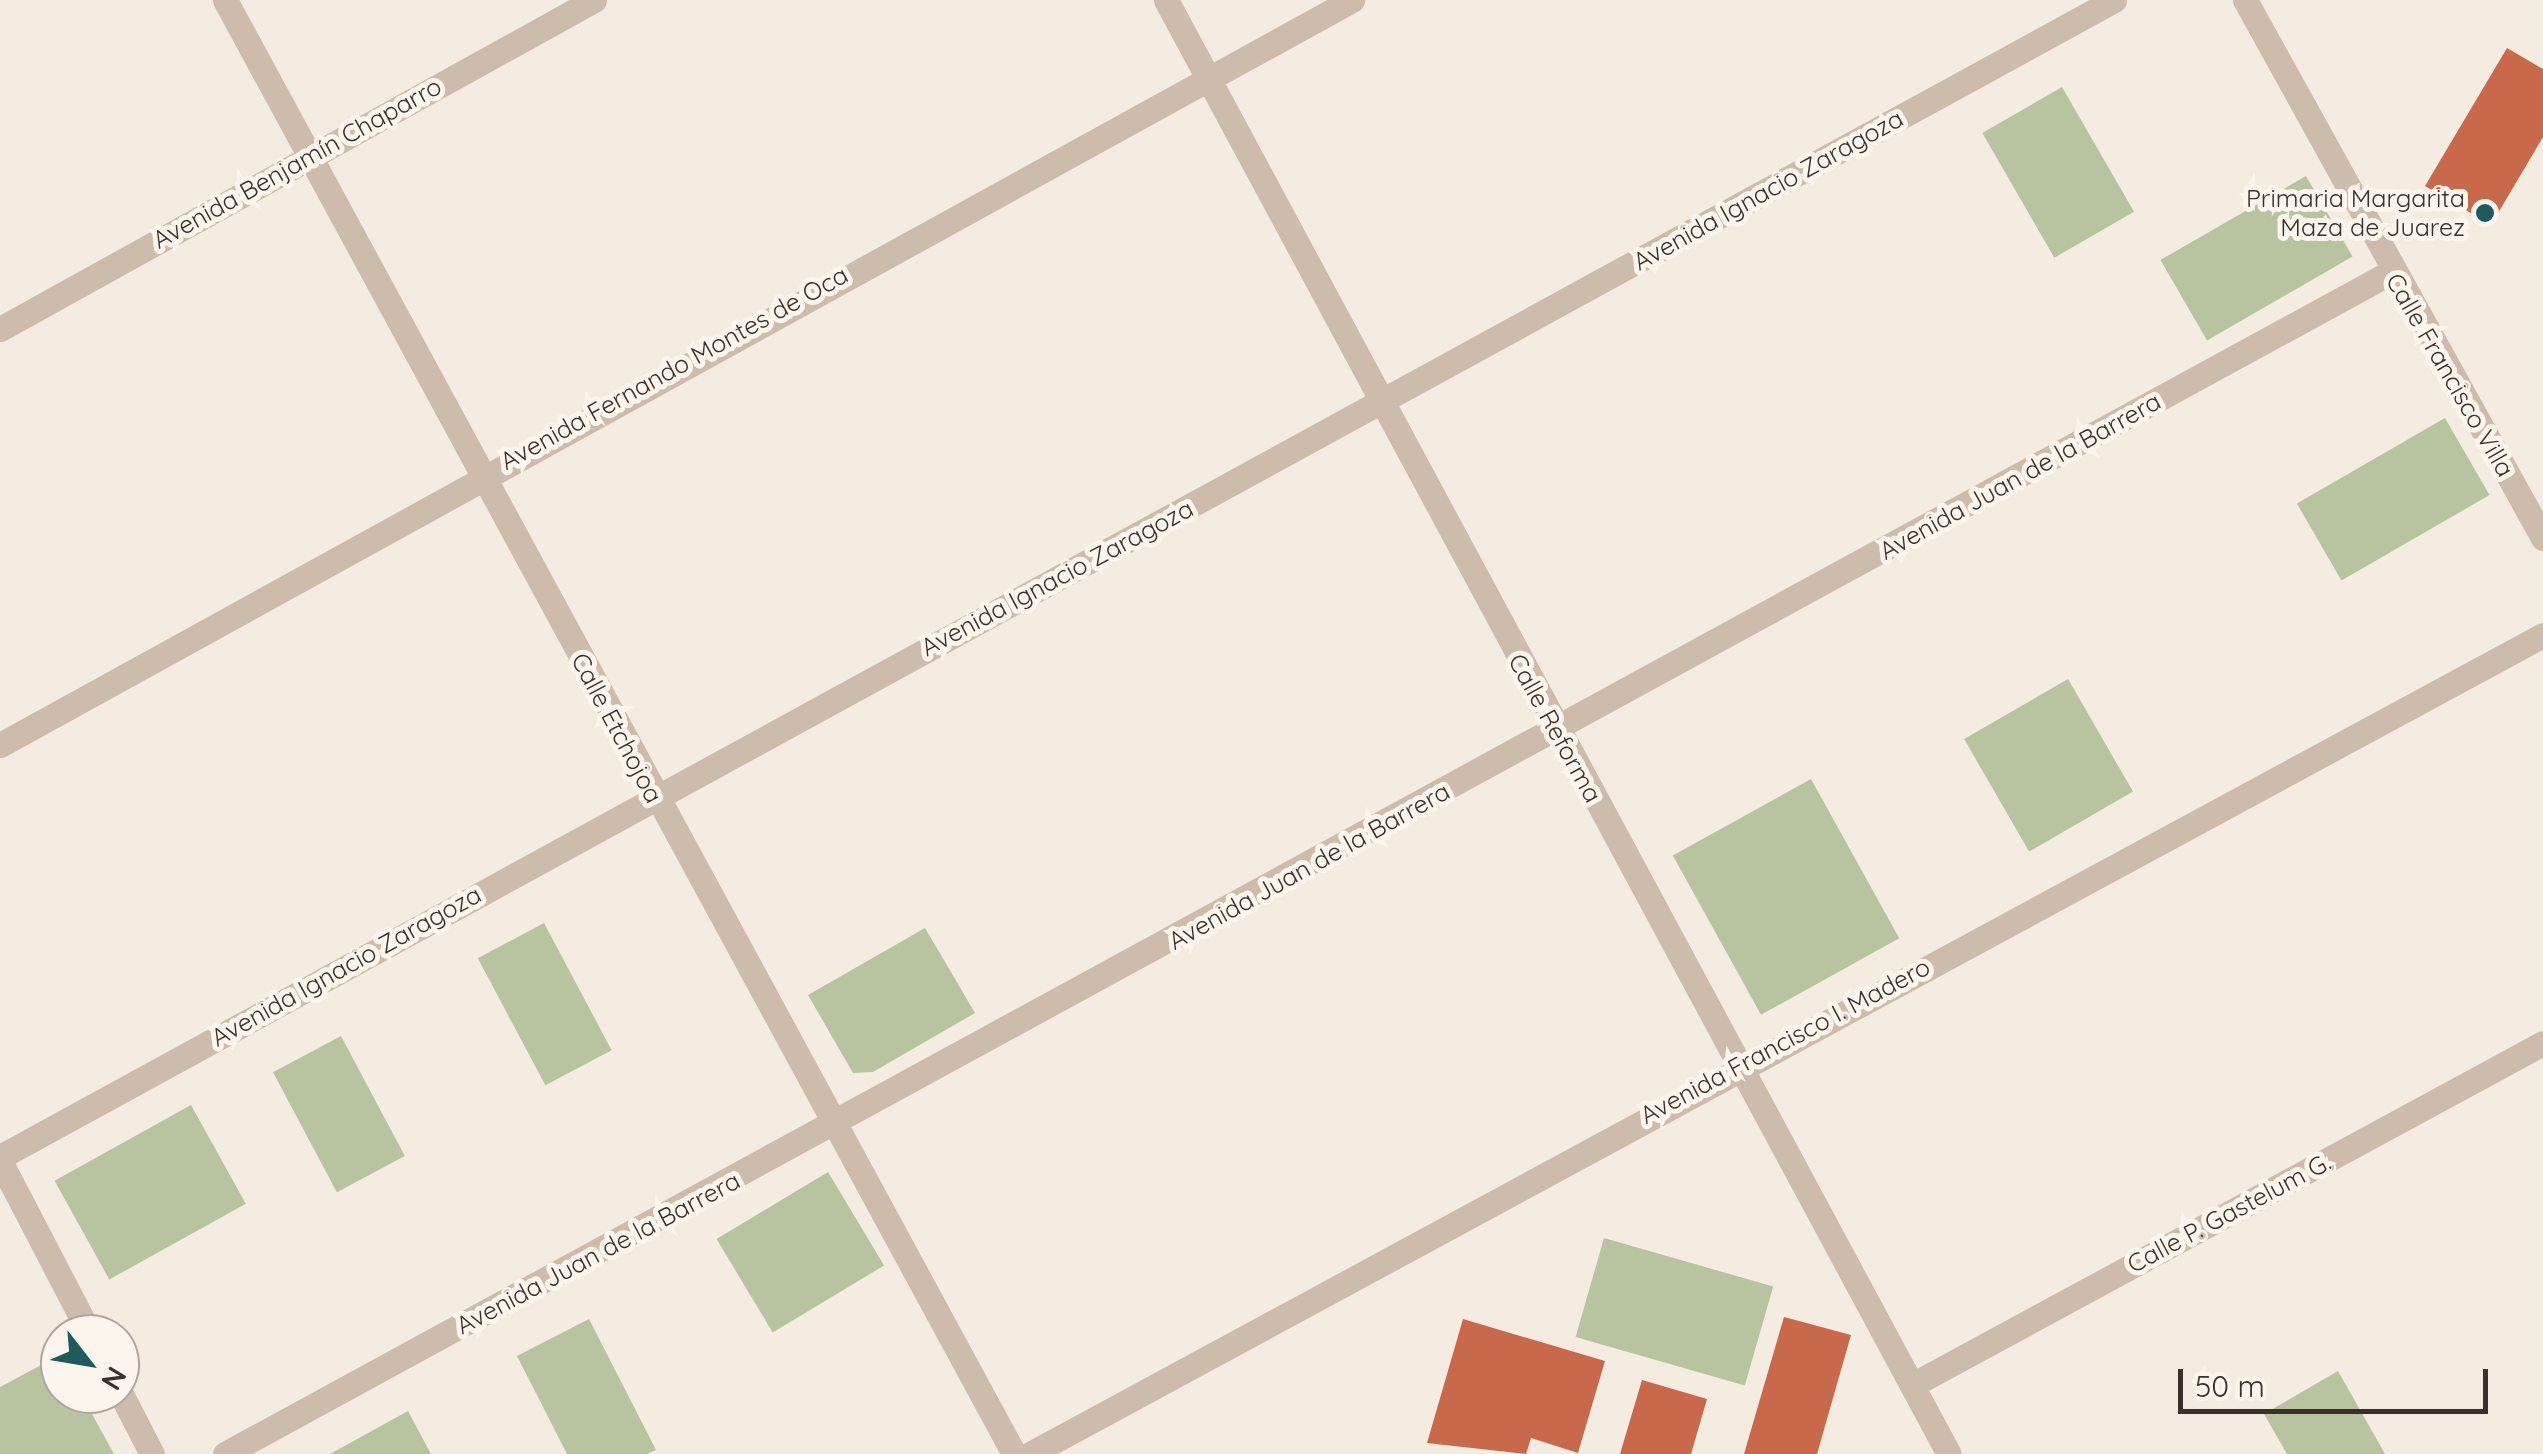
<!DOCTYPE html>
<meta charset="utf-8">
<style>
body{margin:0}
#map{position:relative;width:2543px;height:1454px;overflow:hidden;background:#f4ebe1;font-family:Quicksand,sans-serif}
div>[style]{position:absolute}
.green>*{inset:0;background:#b8c4a0;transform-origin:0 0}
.building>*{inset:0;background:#c8694b}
.minor>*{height:25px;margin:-12.5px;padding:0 12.5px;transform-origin:12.5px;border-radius:12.5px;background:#cdbbac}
.dots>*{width:28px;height:28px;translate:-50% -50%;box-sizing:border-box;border:5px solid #fbf5ee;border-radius:50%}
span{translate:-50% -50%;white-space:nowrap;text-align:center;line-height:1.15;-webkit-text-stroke:10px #fbf5ee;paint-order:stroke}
.street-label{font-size:25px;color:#3b302b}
.poi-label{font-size:25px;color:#3b302b}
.right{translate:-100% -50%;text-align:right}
.north{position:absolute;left:40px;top:1314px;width:100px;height:100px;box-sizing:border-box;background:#fbf5ee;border:2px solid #aea6a0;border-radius:50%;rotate:121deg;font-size:28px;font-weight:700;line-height:40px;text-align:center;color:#3b302b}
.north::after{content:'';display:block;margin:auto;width:35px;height:45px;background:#1f5a5e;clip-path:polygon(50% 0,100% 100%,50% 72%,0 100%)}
.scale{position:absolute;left:2178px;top:1369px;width:310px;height:45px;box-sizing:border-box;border:5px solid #3b302b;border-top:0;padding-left:12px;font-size:30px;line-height:35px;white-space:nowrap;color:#3b302b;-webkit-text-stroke:8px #fbf5ee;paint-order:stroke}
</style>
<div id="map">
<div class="green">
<i style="left:2062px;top:87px;width:144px;height:92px;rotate:60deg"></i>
<i style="left:2306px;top:176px;width:93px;height:168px;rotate:60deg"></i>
<i style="left:2445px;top:418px;width:89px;height:171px;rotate:60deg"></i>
<i style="left:2068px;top:679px;width:130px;height:120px;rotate:60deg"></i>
<i style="left:1811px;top:779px;width:182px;height:158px;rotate:61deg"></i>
<i style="left:544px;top:923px;width:144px;height:75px;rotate:62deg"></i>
<i style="clip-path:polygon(925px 928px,975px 1013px,873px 1072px,853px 1073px,808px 995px)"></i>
<i style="left:341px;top:1036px;width:136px;height:77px;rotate:62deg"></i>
<i style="left:191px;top:1105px;width:113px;height:156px;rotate:61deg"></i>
<i style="left:828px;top:1172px;width:109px;height:130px;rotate:59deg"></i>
<i style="left:1604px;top:1238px;width:176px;height:103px;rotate:16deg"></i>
<i style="clip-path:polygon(589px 1319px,656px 1450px,647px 1454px,567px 1454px,517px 1356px)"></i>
<i style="clip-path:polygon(60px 1355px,60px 1394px,81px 1394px,114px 1454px,0 1454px,0 1387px)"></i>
<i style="clip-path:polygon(2338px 1371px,2385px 1454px,2287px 1454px,2264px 1414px)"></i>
<i style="clip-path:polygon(408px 1411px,431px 1454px,330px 1454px)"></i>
</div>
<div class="building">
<i style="clip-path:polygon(2507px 48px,2543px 69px,2543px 137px,2491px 225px,2425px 186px)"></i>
<i style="clip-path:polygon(1784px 1317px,1851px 1335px,1817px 1454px,1744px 1454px)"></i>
<i style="clip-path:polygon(1463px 1319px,1605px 1361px,1578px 1453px,1531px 1438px,1526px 1454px,1427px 1443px)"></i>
<i style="clip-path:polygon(1642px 1380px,1707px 1399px,1691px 1454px,1620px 1454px)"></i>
</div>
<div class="minor">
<i style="left:225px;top:0;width:1654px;rotate:61.51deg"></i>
<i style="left:1166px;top:0;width:1651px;rotate:61.7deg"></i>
<i style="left:2245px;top:0;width:615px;rotate:61.02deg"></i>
<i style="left:0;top:329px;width:679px;rotate:-28.98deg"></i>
<i style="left:0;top:745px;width:1544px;rotate:-28.86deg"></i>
<i style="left:0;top:1157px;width:2410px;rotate:-28.69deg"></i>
<i style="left:0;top:1161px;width:195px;rotate:62.5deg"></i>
<i style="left:1914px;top:1384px;width:715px;rotate:-28.46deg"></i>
<i style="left:120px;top:1392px;width:70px;rotate:62.7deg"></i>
<i style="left:225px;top:1454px;width:2468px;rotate:-28.62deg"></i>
<i style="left:1030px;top:1454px;width:1720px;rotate:-28.43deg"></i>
</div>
<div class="dots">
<i style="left:2485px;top:213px;background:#1f5a5e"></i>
</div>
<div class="street-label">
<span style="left:297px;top:163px;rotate:-29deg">Avenida Benjamín Chaparro</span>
<span style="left:1768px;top:190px;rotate:-29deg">Avenida Ignacio Zaragoza</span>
<span style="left:674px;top:368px;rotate:-29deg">Avenida Fernando Montes de Oca</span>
<span style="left:2450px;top:375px;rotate:60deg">Calle Francisco Villa</span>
<span style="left:2020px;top:476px;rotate:-29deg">Avenida Juan de la Barrera</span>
<span style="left:1057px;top:578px;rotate:-28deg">Avenida Ignacio Zaragoza</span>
<span style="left:617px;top:728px;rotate:62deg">Calle Etchojoa</span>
<span style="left:1555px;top:728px;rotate:61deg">Calle Reforma</span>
<span style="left:1309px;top:866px;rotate:-29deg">Avenida Juan de la Barrera</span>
<span style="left:346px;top:966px;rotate:-29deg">Avenida Ignacio Zaragoza</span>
<span style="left:1785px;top:1041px;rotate:-28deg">Avenida Francisco I. Madero</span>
<span style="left:2229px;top:1213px;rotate:-28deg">Calle P. Gastelum G.</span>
<span style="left:598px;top:1253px;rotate:-28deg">Avenida Juan de la Barrera</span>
</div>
<div class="poi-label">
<span class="right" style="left:2465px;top:213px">Primaria Margarita<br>Maza de Juarez</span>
</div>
<div class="north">N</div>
<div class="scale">50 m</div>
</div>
